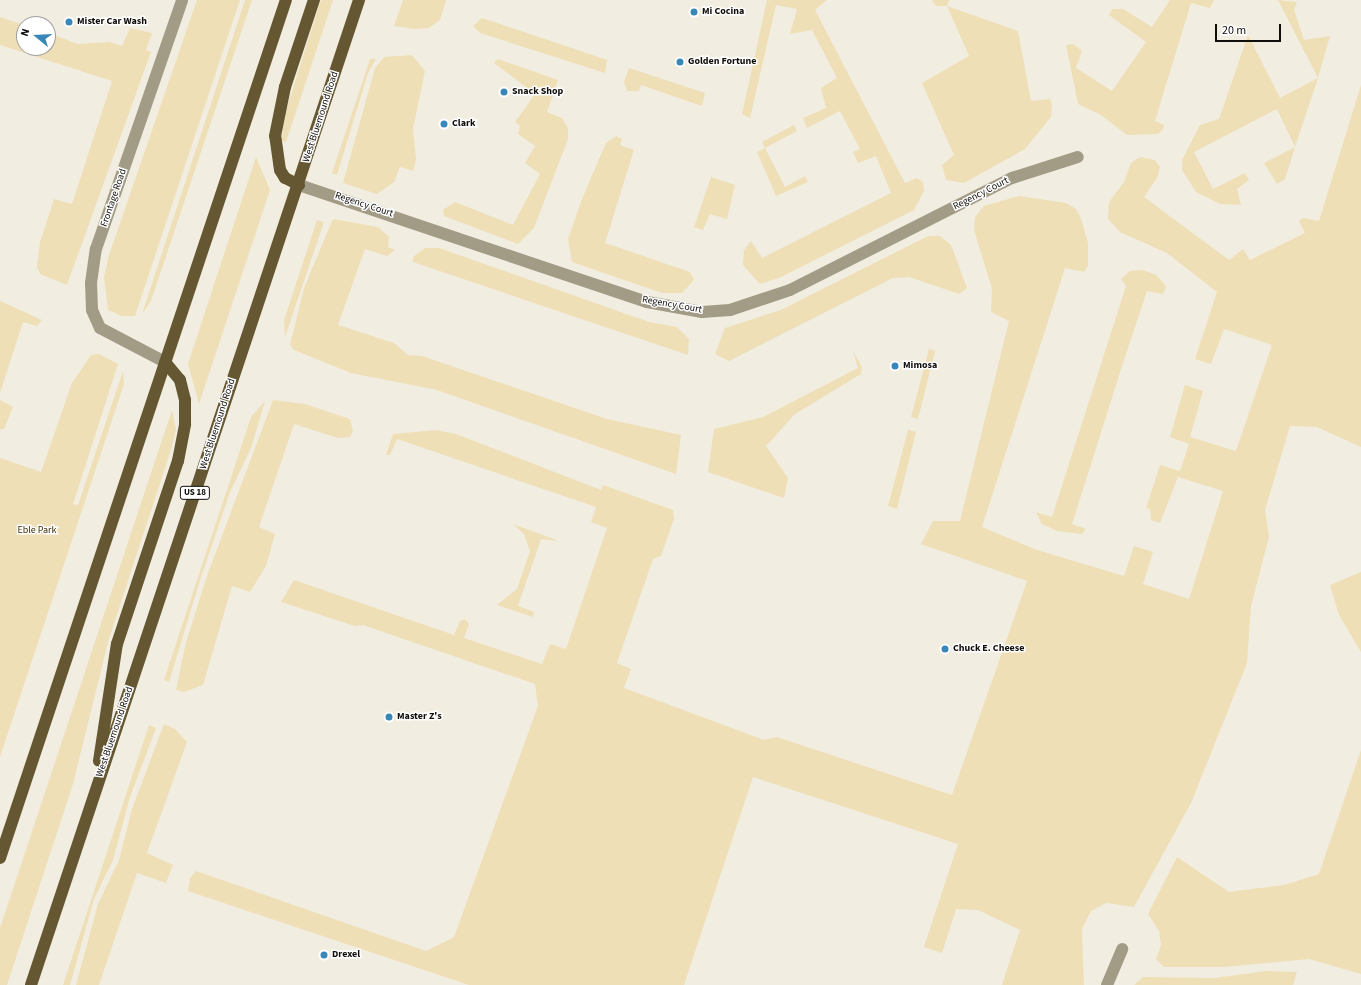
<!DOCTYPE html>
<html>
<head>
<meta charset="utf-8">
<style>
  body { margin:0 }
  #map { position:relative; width:1361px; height:985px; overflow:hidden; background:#f2ede1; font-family:"Source Sans 3",sans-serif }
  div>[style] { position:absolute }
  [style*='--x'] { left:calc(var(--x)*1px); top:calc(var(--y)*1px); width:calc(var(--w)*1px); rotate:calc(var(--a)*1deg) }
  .green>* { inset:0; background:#eedfb6 }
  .street>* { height:12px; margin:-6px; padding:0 6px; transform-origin:6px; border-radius:6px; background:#a29b86 }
  .primary>* { height:12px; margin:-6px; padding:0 6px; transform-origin:6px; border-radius:6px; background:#645731 }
  .dots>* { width:11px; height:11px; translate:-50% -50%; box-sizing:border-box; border:2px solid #fff; border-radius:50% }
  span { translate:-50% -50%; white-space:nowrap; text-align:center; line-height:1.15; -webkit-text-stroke:3px #fff; paint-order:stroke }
  .shield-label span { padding:1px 3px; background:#fff; border:1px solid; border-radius:3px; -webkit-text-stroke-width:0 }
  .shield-label { font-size:9px; color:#100e0a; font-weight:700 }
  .poi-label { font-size:10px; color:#100e0a; font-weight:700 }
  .left { translate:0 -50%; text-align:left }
  .street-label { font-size:10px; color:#100e0a }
  .park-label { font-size:10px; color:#3b2e05 }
  .north { position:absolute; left:16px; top:16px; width:40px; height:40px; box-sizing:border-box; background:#fff; border:1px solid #9f9f9d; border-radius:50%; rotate:288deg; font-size:11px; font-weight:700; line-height:16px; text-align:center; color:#100e0a }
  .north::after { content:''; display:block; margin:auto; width:14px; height:18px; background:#3987b9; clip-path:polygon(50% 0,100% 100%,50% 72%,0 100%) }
  .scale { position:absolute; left:1215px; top:24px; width:66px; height:18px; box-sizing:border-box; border:2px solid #100e0a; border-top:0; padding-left:5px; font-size:12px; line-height:14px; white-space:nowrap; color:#100e0a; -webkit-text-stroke:3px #fff; paint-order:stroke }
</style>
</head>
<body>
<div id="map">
  <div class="green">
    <div style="clip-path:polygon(197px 0,240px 0,135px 316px,122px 316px,108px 310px,104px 277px,108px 258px)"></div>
    <div style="clip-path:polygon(245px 0,252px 0,151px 301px,142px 314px)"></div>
    <div style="clip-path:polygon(321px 0,333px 0,286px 142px,282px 141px,283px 120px)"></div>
    <div style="clip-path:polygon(403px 0,446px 0,440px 20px,429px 28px,415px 29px,394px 26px)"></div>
    <div style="clip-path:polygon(767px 0,827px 0,815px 10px,905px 183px,917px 178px,923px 182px,924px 191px,914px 210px,779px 278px,760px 284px,743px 265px,744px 250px,751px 241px,762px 258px,891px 193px,876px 156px,858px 163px,853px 152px,860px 149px,840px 111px,807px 128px,803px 118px,826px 108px,821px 88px,837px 78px,812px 30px,790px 34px,797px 9px,776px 5px,750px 118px,742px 114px)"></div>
    <div style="clip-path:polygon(932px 0,949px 0,947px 6px,1018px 31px,1031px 101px,1050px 99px,1052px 104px,1051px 117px,1025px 149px,964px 183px,946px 180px,942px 165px,954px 155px,922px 83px,969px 56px,947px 6px,936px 6px)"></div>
    <div style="clip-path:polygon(1170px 0,1214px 0,1210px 8px,1191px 3px,1155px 121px,1164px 125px,1163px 129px,1158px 134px,1127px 135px,1101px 115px,1078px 104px,1066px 45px,1073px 44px,1082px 51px,1076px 68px,1112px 91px,1146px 42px,1109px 15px,1112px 9px,1123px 9px,1152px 27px)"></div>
    <div style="clip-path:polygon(1278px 0,1297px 2px,1294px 10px,1304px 40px,1330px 36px,1318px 78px,1295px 147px,1285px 179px,1277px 184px,1264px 163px,1295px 147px,1277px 109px,1194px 152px,1213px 189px,1245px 173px,1249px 180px,1237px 189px,1241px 205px,1220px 204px,1196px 192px,1182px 170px,1182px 160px,1200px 125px,1219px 119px,1248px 35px,1280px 98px,1318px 78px)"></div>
    <div style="clip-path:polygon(0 17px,24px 25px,24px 48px,48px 48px,48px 33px,78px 44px,109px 42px,122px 46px,130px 28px,152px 33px,146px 50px,151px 52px,67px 285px,40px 274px,37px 267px,40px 242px,54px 199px,72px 204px,112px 81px,0 45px)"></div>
    <div style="clip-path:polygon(482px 18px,607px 60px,605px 73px,480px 33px,473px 26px)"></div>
    <div style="clip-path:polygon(412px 55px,425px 71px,413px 129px,416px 160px,413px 171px,400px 167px,394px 182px,377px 194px,343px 183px,375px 68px,384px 57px)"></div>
    <div style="clip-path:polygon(370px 59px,376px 59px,368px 73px,337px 175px,332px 173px)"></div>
    <div style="clip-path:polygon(498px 59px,558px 80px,547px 112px,562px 118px,568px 128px,568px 139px,534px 228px,518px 244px,444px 216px,443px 210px,455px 202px,513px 225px,540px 174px,525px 163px,535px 146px,518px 134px,520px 126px,515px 122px,535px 94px,494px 63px)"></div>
    <div style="clip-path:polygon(629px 68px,705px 93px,702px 106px,641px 85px,639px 91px,627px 91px,624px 82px)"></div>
    <div style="clip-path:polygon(1361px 85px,1361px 447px,1317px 427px,1290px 426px,1265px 510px,1269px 537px,1251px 606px,1247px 663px,1191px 803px,1134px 907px,1106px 903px,1091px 911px,1082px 929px,1084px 985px,1002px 985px,1020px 930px,978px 910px,956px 909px,942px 953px,924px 947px,958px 844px,753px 777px,684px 985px,469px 985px,188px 891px,190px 878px,196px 871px,426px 951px,454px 937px,538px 706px,535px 684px,363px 625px,355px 626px,281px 602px,294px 580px,454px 635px,460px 621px,465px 619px,469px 624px,464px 638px,542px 664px,550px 644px,566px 649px,607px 528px,591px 522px,596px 507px,397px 439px,390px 455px,386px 455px,393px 434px,436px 430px,456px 434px,601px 490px,603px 485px,673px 510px,674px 519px,661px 556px,653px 559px,617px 663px,631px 669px,624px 688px,764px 740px,777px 737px,952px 795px,1027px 581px,921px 544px,933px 521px,960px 521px,1009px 321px,991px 312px,992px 289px,974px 230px,975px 217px,984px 206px,1019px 196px,1066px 203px,1076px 209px,1081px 218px,1088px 243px,1088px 266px,1084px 272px,1065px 268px,982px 527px,1037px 550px,1124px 576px,1134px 546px,1153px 552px,1143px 584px,1189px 599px,1223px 491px,1178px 477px,1160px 523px,1151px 520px,1150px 509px,1146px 508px,1160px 465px,1180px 471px,1189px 444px,1170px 437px,1185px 385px,1203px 391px,1190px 437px,1236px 451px,1272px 345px,1224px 329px,1211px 364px,1195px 359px,1217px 292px,1167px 253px,1120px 232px,1108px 219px,1109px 202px,1124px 182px,1131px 163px,1140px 157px,1155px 160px,1160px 167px,1157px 178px,1144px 197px,1229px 260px,1243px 249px,1250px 260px,1305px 233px,1299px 221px,1303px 218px,1319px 221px)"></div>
    <div style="clip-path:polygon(794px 125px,797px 131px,765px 148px,785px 187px,805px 176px,808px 182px,776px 196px,757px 152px,765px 148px,762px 142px)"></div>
    <div style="clip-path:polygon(616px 136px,622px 139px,620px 145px,634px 150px,605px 243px,690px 272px,694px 280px,682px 293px,662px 293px,572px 262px,568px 239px,582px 199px,606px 143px)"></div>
    <div style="clip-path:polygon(256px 157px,270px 190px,199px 404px,188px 364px)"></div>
    <div style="clip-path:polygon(711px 177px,735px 185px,727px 219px,710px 214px,703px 230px,694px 227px)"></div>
    <div style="clip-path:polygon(333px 219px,378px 227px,389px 237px,388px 247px,395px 250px,387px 256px,365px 249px,338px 325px,394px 343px,408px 355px,422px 356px,607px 419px,681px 435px,676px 474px,437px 390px,351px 373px,294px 350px,290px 345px,304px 288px)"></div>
    <div style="clip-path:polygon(317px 220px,324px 222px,285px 337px,284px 320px)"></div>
    <div style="clip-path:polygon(928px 236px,940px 236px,951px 245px,967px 288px,959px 294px,909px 277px,893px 278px,729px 361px,715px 354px,725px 328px,781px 310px)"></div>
    <div style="clip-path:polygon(425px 248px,439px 248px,649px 322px,677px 327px,689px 339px,688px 355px,413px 262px,413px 257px)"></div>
    <div style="clip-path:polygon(1143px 270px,1156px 275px,1166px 286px,1164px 292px,1162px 294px,1147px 291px,1124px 360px,1072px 524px,1086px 529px,1082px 534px,1057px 531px,1042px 524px,1036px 512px,1052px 517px,1126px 286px,1121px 279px,1130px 271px)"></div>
    <div style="clip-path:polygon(0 301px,42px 320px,37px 326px,23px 322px,0 393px)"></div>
    <div style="clip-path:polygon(929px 349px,935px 351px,918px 419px,911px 417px)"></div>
    <div style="clip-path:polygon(853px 351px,862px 367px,861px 374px,795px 414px,766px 446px,788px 478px,784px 498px,708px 472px,714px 429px,763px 417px,858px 368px)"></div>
    <div style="clip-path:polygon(99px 354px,118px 364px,73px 504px,78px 505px,123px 371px,124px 384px,0 757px,0 458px,41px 472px,72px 383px,91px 355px)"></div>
    <div style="clip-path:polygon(0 400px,13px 407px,4px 429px,0 429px)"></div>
    <div style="clip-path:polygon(273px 400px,305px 404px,350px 419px,353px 431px,350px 437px,338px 438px,294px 424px,259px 527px,275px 534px,266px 566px,250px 592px,232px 586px,203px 685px,184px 692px,176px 690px,186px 642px,207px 576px)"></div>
    <div style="clip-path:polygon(265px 401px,251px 448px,230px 492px,201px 577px,169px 682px,164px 680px,251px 417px)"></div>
    <div style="clip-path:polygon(172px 410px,176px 429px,171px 450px,108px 642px,73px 784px,7px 985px,0 985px,0 928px)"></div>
    <div style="clip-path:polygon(908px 430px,916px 432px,897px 509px,888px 506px)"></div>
    <div style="clip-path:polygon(513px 524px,559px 541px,541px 539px,518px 606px,534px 612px,533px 617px,497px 605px,517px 589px,530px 551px,524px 534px)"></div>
    <div style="clip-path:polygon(1361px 572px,1361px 652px,1339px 615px,1330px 585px)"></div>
    <div style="clip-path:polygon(164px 724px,175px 729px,187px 742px,147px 853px,173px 865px,166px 883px,137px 873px,99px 985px,76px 985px,98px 904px,119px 860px,132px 809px)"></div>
    <div style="clip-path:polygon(149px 725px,156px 728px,130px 797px,113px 860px,94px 899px,70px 985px,63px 985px)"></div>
    <div style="clip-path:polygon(1361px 750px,1361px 974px,1309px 959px,1224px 967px,1164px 967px,1156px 959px,1161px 945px,1159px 931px,1148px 914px,1177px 857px,1229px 892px,1284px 885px,1319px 874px)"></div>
    <div style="clip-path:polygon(1266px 971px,1297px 972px,1293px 985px,1134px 985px,1143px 977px,1214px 978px)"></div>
  </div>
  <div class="street">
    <div style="--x:299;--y:185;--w:367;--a:18.6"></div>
    <div style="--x:647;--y:302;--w:56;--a:10.3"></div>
    <div style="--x:702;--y:312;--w:28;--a:-4"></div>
    <div style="--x:730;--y:310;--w:63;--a:-18.4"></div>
    <div style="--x:790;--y:290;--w:249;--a:-26.8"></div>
    <div style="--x:1012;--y:178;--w:69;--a:-17.7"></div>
    <div style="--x:165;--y:362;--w:73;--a:-152.4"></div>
    <div style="--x:100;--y:328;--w:20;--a:-114"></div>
    <div style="--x:92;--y:310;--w:27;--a:-92"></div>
    <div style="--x:91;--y:283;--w:34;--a:-82"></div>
    <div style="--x:96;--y:249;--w:263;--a:-70.9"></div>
    <div style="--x:1107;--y:985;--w:39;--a:-67"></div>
  </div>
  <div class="primary">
    <div style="--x:299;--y:185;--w:16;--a:-153"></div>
    <div style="--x:285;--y:178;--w:9;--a:-122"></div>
    <div style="--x:280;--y:170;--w:34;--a:-98"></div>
    <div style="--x:275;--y:136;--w:50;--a:-78.5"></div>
    <div style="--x:285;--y:87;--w:92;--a:-71.6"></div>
    <div style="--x:99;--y:761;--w:118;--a:-81.3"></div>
    <div style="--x:117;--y:644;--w:193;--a:-71.6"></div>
    <div style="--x:178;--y:461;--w:38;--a:-79"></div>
    <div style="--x:185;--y:424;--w:24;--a:-90"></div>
    <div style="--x:185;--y:400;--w:21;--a:-104"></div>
    <div style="--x:180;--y:380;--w:23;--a:-130"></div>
    <div style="--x:0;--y:858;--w:904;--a:-71.57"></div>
    <div style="--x:31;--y:985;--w:1038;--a:-71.58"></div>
  </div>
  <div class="dots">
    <div style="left:694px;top:12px;background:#3987b9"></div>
    <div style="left:69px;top:22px;background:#3987b9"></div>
    <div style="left:680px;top:62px;background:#3987b9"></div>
    <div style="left:504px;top:92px;background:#3987b9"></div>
    <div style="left:444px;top:124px;background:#3987b9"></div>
    <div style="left:895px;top:366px;background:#3987b9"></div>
    <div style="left:945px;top:649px;background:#3987b9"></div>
    <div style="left:389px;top:717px;background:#3987b9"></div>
    <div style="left:324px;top:955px;background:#3987b9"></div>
  </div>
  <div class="shield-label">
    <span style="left:195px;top:493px">US 18</span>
  </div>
  <div class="poi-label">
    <span class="left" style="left:702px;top:12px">Mi Cocina</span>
    <span class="left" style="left:77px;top:22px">Mister Car Wash</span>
    <span class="left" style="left:688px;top:62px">Golden Fortune</span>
    <span class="left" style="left:512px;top:92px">Snack Shop</span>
    <span class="left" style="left:452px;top:124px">Clark</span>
    <span class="left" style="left:903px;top:366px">Mimosa</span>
    <span class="left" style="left:953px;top:649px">Chuck E. Cheese</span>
    <span class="left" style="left:397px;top:717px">Master Z's</span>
    <span class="left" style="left:332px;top:955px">Drexel</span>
  </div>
  <div class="street-label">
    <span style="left:321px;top:117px;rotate:-72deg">West Bluemound Road</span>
    <span style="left:981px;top:194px;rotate:-27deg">Regency Court</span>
    <span style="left:114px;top:198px;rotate:-71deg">Frontage Road</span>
    <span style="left:364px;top:205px;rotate:18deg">Regency Court</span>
    <span style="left:672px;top:305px;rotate:10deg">Regency Court</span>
    <span style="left:218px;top:424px;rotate:-72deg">West Bluemound Road</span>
    <span style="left:115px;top:732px;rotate:-71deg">West Bluemound Road</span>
  </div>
  <div class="park-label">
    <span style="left:37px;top:531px">Eble Park</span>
  </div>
  <div class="north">N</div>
  <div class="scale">20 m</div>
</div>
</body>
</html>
